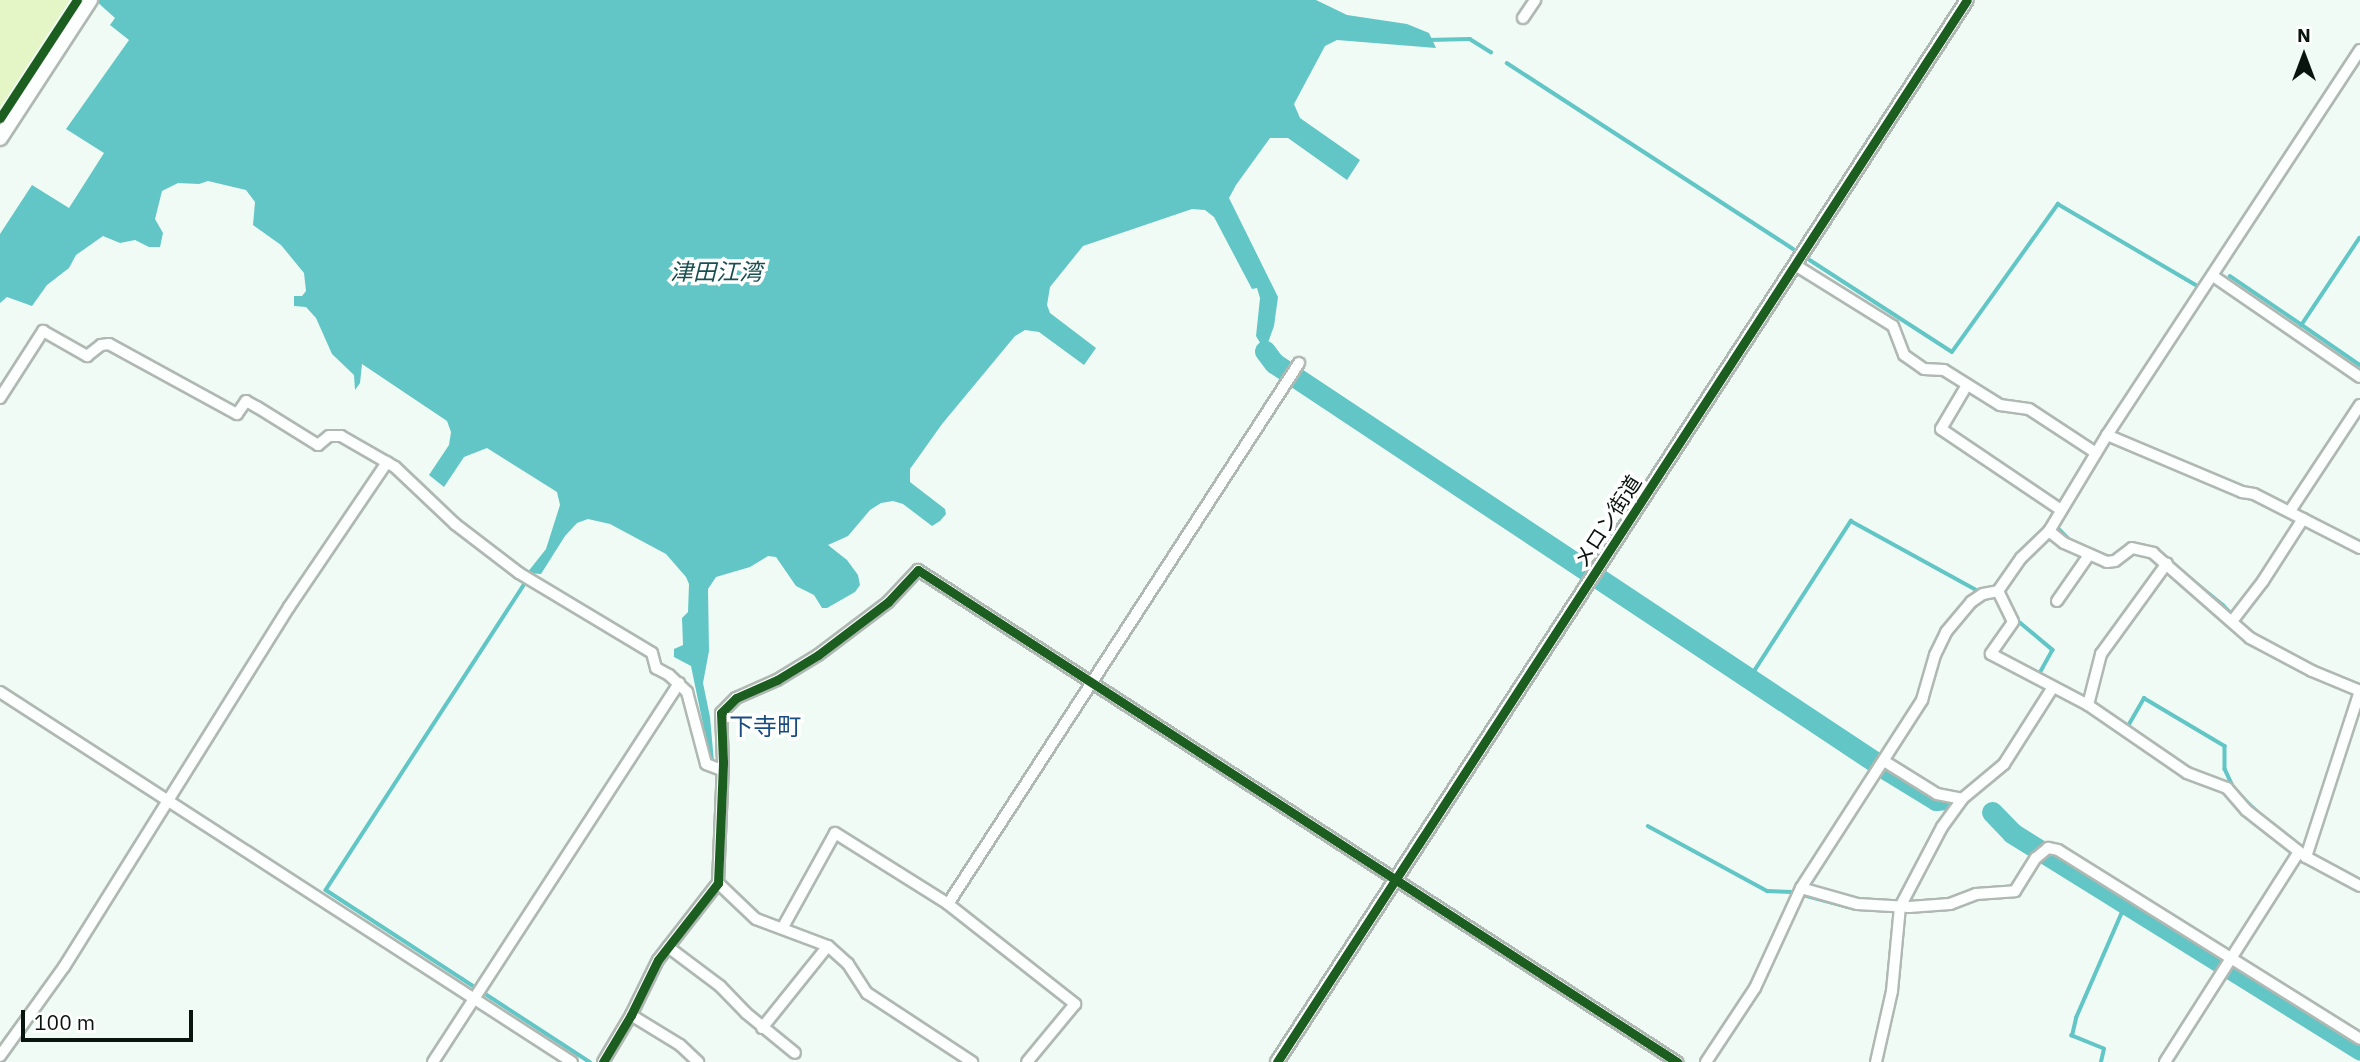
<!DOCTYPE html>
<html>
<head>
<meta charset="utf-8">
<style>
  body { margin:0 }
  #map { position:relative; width:2360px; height:1062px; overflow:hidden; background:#f1fbf5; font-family:"IBM Plex Sans","Noto Sans JP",sans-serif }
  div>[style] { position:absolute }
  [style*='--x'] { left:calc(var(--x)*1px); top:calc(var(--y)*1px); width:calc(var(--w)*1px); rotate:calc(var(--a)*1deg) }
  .green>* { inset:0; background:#e5f6c6 }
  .water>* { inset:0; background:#61c6c5 }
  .stream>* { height:3.5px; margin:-1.75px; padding:0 1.75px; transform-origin:1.75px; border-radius:1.75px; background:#61c6c5 }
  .river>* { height:21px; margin:-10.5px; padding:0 10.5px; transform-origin:10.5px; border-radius:10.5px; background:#61c6c5 }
  .roads { filter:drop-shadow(2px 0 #afb8b2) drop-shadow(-2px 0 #afb8b2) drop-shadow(0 2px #afb8b2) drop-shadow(0 -2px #afb8b2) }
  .minor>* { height:10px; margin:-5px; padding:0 5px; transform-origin:5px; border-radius:5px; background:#fdfefe }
  .tertiary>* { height:12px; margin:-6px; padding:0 6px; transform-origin:6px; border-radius:6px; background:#fdfefe }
  .secondary>* { height:14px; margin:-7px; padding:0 7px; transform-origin:7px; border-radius:7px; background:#fdfefe }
  .cycleway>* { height:9px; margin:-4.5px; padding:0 4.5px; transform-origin:4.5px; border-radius:4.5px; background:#1b5e20 }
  span { translate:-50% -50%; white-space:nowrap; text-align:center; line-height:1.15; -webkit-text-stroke:7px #fff; paint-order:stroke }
  .street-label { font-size:21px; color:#0a140e }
  .water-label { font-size:23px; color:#184f4f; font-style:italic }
  .quarter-label { font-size:24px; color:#1a4d7f }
  .north { position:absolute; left:2269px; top:21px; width:70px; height:70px; -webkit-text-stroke:5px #fff; paint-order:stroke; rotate:0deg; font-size:19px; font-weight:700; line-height:28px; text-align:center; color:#0a140e }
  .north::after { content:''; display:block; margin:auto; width:24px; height:32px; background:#0a140e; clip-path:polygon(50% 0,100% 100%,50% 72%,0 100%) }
  .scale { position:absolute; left:21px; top:1010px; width:172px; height:32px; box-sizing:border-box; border:4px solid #0a140e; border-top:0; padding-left:9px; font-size:21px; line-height:24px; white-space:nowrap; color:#0a140e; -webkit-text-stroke:5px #fff; paint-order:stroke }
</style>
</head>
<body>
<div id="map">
  <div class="green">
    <div style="clip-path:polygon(0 0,70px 0,0 108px)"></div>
  </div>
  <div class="water">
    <div style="clip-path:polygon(95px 0,1316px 0,1347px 15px,1407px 24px,1429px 33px,1436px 48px,1337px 40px,1325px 46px,1294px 104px,1300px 118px,1360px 160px,1347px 180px,1288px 138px,1270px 138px,1236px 185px,1229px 198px,1278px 297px,1274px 326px,1265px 351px,1256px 336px,1260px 298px,1257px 288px,1252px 289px,1214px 217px,1205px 210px,1192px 209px,1083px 246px,1050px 287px,1047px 305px,1050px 313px,1096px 348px,1084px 365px,1039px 332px,1025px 330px,1015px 336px,942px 424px,910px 469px,910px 482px,945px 509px,946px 514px,940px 521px,932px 526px,903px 504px,893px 501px,881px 503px,870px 510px,848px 536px,828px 545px,847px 560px,858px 575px,860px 585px,855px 592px,827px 608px,822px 608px,814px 595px,796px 586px,776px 557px,768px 556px,750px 567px,716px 577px,708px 589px,709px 651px,703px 683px,710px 717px,714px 762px,711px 763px,691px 666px,674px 657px,674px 649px,683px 645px,682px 618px,688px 612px,689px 584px,686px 577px,666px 554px,610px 524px,588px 519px,577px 523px,565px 536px,541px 574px,527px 573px,546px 549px,560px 505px,557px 492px,487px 448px,464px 457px,444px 487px,429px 475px,449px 445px,451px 432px,447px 421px,362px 364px,360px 383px,355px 390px,354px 375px,332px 354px,316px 318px,306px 307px,294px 306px,294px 296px,302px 296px,306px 291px,304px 273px,281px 245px,253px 225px,255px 202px,246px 190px,208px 181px,199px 184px,178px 183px,162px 191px,155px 219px,163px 233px,160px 247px,149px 247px,135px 240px,120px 243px,103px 236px,76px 255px,69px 268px,47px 285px,32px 306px,7px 297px,0 303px,0 234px,32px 185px,69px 208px,104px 153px,66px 129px,129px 40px,110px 25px,115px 18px)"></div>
  </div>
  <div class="stream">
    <div style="--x:1427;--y:40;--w:43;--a:-1.3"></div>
    <div style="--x:1470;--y:39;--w:25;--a:32"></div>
    <div style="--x:1507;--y:63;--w:341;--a:33"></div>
    <div style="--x:2360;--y:238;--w:105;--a:123.7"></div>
    <div style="--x:2302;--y:325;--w:70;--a:34.6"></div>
    <div style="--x:1810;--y:260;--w:169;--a:32.9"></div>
    <div style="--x:1952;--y:352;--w:182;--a:-54.4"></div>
    <div style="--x:2058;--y:204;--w:162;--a:30.4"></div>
    <div style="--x:2198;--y:286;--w:3;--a:-18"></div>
    <div style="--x:2230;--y:276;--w:87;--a:34.2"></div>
    <div style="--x:2223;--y:489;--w:27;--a:20"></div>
    <div style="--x:2057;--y:527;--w:21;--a:45"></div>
    <div style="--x:2315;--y:530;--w:45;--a:26.6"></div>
    <div style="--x:2132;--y:544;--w:19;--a:12"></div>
    <div style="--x:2158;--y:552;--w:84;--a:39.2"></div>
    <div style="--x:2223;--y:605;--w:28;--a:46"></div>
    <div style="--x:525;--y:584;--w:365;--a:123"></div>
    <div style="--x:326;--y:890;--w:315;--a:33.1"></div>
    <div style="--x:2016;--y:619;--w:48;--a:40"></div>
    <div style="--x:2053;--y:650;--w:29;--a:119"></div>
    <div style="--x:2039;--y:675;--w:4;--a:27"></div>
    <div style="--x:1749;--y:679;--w:188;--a:-57.2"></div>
    <div style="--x:1851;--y:521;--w:149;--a:28.8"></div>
    <div style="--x:2110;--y:715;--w:21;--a:31"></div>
    <div style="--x:2128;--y:726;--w:32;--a:-60"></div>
    <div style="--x:2144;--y:698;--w:94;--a:30.7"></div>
    <div style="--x:2225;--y:746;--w:23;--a:90"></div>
    <div style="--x:2225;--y:769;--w:23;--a:65"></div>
    <div style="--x:2235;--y:790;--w:39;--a:44"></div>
    <div style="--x:1648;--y:826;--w:136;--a:28.6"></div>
    <div style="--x:1767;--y:891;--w:25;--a:2"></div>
    <div style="--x:1792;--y:892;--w:58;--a:15"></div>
    <div style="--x:1848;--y:907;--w:49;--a:4.7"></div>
    <div style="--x:2101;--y:1062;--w:13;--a:-77"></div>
    <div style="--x:2104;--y:1049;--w:35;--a:-158"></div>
    <div style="--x:2072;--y:1036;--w:18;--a:-77"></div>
    <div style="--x:2076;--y:1018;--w:125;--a:-66.5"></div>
  </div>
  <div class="river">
    <div style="--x:1265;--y:351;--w:15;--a:53"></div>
    <div style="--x:1274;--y:363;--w:736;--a:33.58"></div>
    <div style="--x:1887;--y:770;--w:57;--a:31.5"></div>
    <div style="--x:1936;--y:800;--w:10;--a:-6"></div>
    <div style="--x:1992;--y:812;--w:29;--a:46"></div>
    <div style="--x:2012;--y:833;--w:410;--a:31.9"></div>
  </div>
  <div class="roads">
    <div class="minor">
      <div style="--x:1523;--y:18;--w:22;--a:-56"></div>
      <div style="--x:2360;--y:50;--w:461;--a:123.3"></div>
      <div style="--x:2107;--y:435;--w:112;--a:121.1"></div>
      <div style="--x:2049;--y:531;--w:39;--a:136"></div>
      <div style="--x:2021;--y:558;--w:40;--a:124.9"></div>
      <div style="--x:1998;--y:591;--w:34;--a:64"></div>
      <div style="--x:2013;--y:622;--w:39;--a:125"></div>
      <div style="--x:1991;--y:654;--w:110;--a:27.7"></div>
      <div style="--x:2088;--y:705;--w:120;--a:34.5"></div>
      <div style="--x:2187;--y:773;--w:43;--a:20.6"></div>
      <div style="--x:2227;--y:788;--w:29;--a:49"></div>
      <div style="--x:2246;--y:810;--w:76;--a:38.1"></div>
      <div style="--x:2306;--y:857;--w:61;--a:28.2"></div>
      <div style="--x:1795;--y:265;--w:115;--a:31.9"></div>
      <div style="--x:1893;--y:326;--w:31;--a:69"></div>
      <div style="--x:1904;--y:355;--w:24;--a:35"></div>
      <div style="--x:1924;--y:369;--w:20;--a:3"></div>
      <div style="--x:1944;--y:370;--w:66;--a:32"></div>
      <div style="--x:2000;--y:405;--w:29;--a:8"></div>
      <div style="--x:2029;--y:409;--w:80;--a:33.3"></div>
      <div style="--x:2213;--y:276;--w:178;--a:34.5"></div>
      <div style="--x:1967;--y:385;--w:51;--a:120.6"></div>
      <div style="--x:1941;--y:429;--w:145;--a:34"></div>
      <div style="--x:0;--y:398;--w:80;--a:-57.3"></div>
      <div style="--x:43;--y:331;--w:51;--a:29.6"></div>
      <div style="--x:87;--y:356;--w:18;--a:-38"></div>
      <div style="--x:101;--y:345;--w:8;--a:-7"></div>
      <div style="--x:109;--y:344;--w:146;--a:28.7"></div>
      <div style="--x:237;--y:414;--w:16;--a:-55"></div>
      <div style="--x:246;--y:401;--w:13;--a:29"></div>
      <div style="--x:257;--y:407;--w:72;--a:31.9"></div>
      <div style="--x:318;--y:445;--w:14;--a:-39"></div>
      <div style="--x:329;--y:436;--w:12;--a:0"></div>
      <div style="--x:341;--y:436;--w:62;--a:29.9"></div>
      <div style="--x:395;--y:467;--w:83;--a:43.5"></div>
      <div style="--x:455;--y:524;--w:81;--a:37.4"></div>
      <div style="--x:519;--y:573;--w:155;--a:31"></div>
      <div style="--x:652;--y:653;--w:16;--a:75"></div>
      <div style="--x:656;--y:668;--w:15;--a:28"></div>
      <div style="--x:669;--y:675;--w:25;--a:43"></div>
      <div style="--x:687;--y:692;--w:74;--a:75.2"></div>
      <div style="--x:706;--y:764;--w:17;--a:21"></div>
      <div style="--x:2107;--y:435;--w:147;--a:22.9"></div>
      <div style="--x:2242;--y:492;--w:12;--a:9"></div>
      <div style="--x:2254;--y:494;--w:119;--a:27"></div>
      <div style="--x:2290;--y:511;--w:127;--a:-56.6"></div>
      <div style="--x:2049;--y:531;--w:19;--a:39"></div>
      <div style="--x:2064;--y:543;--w:47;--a:23.8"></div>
      <div style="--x:2107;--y:562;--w:8;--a:-7"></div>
      <div style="--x:2115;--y:561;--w:21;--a:-37"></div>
      <div style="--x:2132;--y:548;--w:22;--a:13"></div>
      <div style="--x:2153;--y:553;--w:129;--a:41.2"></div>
      <div style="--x:2250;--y:638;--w:70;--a:28"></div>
      <div style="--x:2312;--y:671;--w:52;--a:22.6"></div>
      <div style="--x:2057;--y:601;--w:56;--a:-55.2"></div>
      <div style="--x:2233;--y:620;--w:49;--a:-52.4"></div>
      <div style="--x:2263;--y:581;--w:74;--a:-57.2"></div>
      <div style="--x:0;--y:692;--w:681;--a:32.9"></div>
      <div style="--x:2088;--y:705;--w:53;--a:-75.7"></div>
      <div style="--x:2101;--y:654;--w:112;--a:-54"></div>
      <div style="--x:1884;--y:761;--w:62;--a:31.9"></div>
      <div style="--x:1937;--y:794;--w:25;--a:11"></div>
      <div style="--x:2306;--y:857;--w:175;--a:-72"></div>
      <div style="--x:718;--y:883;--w:52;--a:43.5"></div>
      <div style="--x:756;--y:919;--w:77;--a:20.6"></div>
      <div style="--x:828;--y:946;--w:27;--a:42"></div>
      <div style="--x:848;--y:964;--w:35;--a:57"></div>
      <div style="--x:867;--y:993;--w:126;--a:33.3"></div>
      <div style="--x:1801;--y:888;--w:58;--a:15.9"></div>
      <div style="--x:1857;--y:904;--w:52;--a:3.3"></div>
      <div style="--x:1909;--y:907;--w:41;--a:-4.2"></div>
      <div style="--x:1950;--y:904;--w:28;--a:-21"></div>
      <div style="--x:1976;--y:894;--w:39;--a:-4"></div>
      <div style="--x:2015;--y:891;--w:39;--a:-58"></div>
      <div style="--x:2036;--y:858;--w:16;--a:-40"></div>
      <div style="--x:2048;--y:848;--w:10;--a:11"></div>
      <div style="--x:2058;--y:850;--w:356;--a:32"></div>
      <div style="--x:948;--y:904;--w:645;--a:-57.02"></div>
      <div style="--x:783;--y:927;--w:107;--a:-61"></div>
      <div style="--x:835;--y:833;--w:133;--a:32.1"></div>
      <div style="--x:948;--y:904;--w:162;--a:38.2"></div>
      <div style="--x:1075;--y:1004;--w:75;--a:129.6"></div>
      <div style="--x:668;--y:947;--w:65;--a:36.9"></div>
      <div style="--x:720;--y:986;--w:37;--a:46"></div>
      <div style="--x:746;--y:1013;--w:63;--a:39.2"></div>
      <div style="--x:631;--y:1015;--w:57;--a:31.5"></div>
      <div style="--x:680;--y:1045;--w:25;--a:43"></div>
      <div style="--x:762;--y:1028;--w:105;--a:-51.2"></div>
      <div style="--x:0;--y:1056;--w:110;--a:-54.3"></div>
      <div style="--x:64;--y:967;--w:425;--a:-58"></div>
      <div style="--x:289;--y:607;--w:175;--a:-55.9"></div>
      <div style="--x:433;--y:1062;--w:452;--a:-57"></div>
      <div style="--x:603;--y:1062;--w:55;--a:-59.2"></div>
      <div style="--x:631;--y:1015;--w:61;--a:-63.9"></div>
      <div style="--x:658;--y:960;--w:98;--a:-52.1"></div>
      <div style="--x:718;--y:883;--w:121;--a:-87.6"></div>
      <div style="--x:723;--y:762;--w:49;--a:-92.3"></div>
      <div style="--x:721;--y:713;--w:21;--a:-45"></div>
      <div style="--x:736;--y:698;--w:45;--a:-23.7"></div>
      <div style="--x:777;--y:680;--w:48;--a:-31.4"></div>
      <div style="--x:818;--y:655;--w:88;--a:-37.1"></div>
      <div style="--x:888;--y:602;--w:44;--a:-46.8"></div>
      <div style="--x:918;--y:570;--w:905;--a:32.95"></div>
      <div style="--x:1706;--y:1062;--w:89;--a:-56.5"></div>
      <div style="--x:1755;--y:988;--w:110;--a:-65.3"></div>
      <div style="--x:1801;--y:888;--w:224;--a:-57.2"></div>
      <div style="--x:1922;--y:700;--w:47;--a:-73.9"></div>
      <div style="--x:1935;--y:655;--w:25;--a:-64"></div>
      <div style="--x:1946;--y:632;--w:39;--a:-50"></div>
      <div style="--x:1971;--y:602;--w:14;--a:-34"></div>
      <div style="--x:1983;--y:594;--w:15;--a:-11"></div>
      <div style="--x:1876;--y:1062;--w:73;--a:-77.3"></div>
      <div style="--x:1892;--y:991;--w:84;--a:-84.6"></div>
      <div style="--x:1900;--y:907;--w:90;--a:-62.3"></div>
      <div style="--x:1942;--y:827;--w:34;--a:-54"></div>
      <div style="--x:1962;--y:799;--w:55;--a:-39.8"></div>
      <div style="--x:2004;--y:764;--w:91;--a:-57.5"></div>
      <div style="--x:2165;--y:1062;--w:249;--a:-57.5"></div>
    </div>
    <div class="tertiary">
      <div style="--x:1277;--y:1062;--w:1266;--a:-56.99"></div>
    </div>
    <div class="secondary">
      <div style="--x:0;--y:138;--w:165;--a:-56.9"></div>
    </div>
  </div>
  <div class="cycleway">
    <div style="--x:0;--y:118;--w:141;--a:-56.9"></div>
    <div style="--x:603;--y:1062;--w:55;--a:-59.2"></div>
    <div style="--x:631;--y:1015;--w:61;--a:-63.9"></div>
    <div style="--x:658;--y:960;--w:98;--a:-52.1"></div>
    <div style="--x:718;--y:883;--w:121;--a:-87.6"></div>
    <div style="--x:723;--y:762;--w:49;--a:-92.3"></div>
    <div style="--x:721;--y:713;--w:21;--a:-45"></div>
    <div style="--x:736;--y:698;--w:45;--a:-23.7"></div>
    <div style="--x:777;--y:680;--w:48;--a:-31.4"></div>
    <div style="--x:818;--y:655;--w:88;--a:-37.1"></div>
    <div style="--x:888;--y:602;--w:44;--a:-46.8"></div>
    <div style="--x:918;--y:570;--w:905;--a:32.95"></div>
    <div style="--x:1277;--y:1062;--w:1266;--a:-56.99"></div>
  </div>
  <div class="street-label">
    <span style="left:1607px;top:521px;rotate:-57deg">メロン街道</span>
  </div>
  <div class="water-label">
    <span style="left:716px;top:271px">津田江湾</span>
  </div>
  <div class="quarter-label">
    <span style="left:765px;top:727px">下寺町</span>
  </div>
  <div class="north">N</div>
  <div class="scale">100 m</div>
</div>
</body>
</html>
